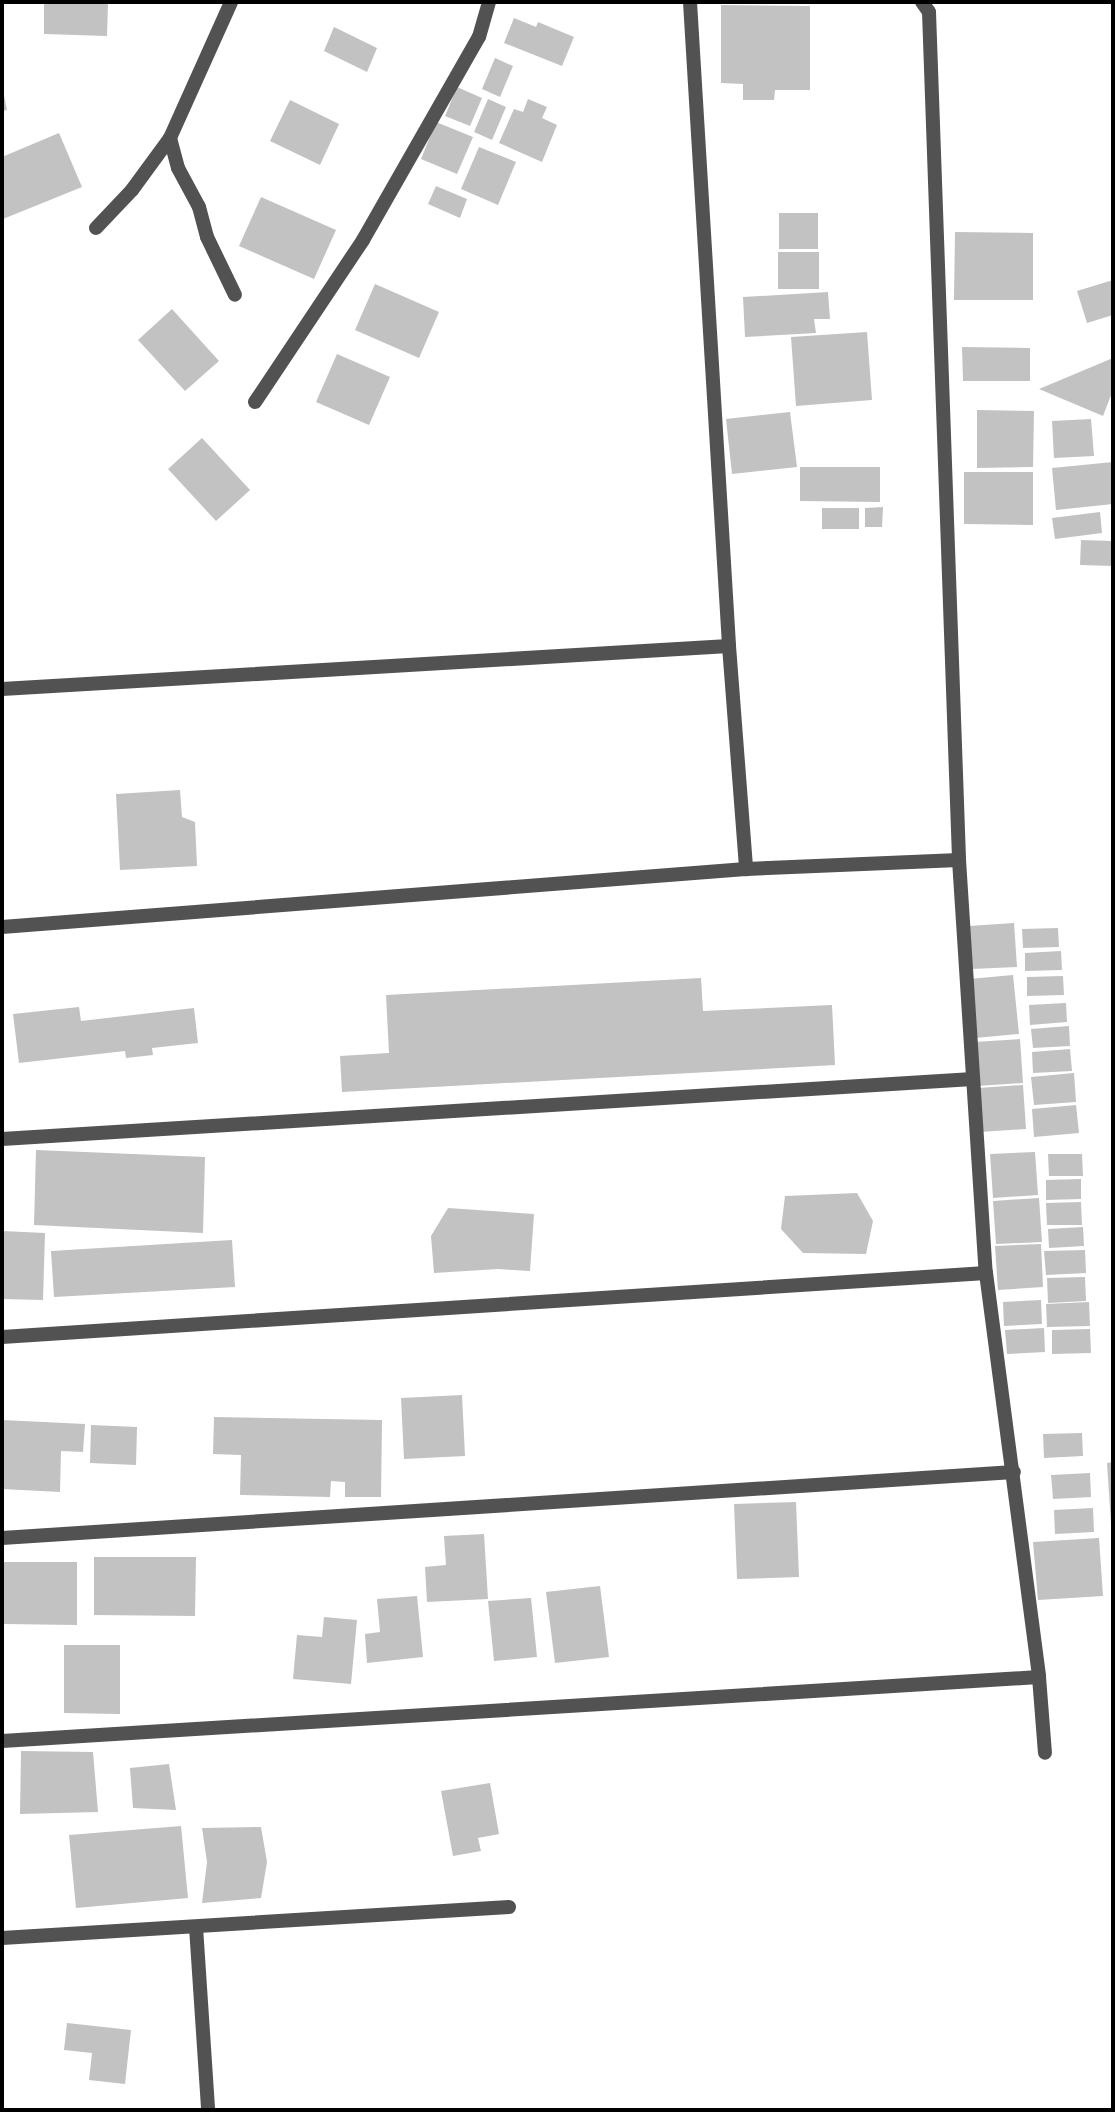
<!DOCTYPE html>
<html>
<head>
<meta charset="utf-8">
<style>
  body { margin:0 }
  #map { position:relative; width:1115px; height:2112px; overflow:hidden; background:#fff; font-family:"Alegreya Sans",sans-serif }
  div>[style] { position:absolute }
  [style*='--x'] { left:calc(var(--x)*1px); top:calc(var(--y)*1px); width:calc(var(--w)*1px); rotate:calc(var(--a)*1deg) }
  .building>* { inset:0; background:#c2c2c2 }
  .service>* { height:14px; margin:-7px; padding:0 7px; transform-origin:7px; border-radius:7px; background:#525252 }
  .minor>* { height:14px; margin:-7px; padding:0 7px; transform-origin:7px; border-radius:7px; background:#525252 }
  span { translate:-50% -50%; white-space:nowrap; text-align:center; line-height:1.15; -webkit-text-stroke:7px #fff; paint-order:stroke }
  .frame { position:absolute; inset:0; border:4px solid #000; pointer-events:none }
</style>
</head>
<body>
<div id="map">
  <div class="building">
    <div style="clip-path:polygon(44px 2px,108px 2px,107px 36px,44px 34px)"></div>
    <div style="clip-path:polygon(721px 5px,810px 6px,810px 90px,775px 90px,774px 100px,743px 100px,743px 84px,721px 83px)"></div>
    <div style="clip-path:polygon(514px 18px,536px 27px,538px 22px,574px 37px,562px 66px,504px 43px)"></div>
    <div style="clip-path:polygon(334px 27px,377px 48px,367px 72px,324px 51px)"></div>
    <div style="clip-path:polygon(495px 58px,513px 66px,500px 97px,482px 89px)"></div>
    <div style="clip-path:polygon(2px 86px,7px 110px,2px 111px)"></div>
    <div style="clip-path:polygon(457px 87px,482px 98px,470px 126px,445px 116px)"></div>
    <div style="clip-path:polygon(488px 99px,506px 107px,492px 140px,474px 132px)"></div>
    <div style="clip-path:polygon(528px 99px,547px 107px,542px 118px,557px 125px,542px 162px,499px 143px,514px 109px,523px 112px)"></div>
    <div style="clip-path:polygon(290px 100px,339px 124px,320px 165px,270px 141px)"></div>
    <div style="clip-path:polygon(436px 122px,473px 137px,457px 174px,421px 159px)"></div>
    <div style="clip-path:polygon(59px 133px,82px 187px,3px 219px,2px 157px)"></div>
    <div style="clip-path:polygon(479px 147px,516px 162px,498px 205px,461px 189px)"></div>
    <div style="clip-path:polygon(436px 186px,467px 199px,460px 218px,428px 204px)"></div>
    <div style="clip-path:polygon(261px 197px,336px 230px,314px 279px,239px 246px)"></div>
    <div style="clip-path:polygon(779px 213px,818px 213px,818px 249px,779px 249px)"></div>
    <div style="clip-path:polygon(955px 232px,1033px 233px,1033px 300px,954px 300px)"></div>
    <div style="clip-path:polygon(778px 252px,819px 252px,819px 289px,778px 289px)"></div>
    <div style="clip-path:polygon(1113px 280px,1113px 315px,1087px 323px,1077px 291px)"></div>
    <div style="clip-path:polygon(375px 284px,439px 312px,419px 358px,355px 330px)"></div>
    <div style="clip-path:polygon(828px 292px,830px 319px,814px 319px,816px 333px,745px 337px,743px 297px)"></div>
    <div style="clip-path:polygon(172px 309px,219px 361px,185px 391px,138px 340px)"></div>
    <div style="clip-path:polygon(867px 332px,872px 400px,796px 406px,791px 337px)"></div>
    <div style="clip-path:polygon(962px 347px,1030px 348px,1030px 381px,963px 381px)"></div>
    <div style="clip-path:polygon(337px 354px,390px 377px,369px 425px,316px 402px)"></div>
    <div style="clip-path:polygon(1113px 358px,1113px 390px,1103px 416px,1039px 389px)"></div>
    <div style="clip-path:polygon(977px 410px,1034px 411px,1033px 467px,977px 468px)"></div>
    <div style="clip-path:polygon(790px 412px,797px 467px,732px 474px,726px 419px)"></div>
    <div style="clip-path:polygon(1091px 419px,1094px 456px,1054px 458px,1052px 421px)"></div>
    <div style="clip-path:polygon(202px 438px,250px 490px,216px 521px,168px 469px)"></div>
    <div style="clip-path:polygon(1113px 462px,1113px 504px,1056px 510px,1052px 468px)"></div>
    <div style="clip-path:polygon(800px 467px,880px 467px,880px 502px,800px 501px)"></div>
    <div style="clip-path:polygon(964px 472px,1033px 472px,1033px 525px,964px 524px)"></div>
    <div style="clip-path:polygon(883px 507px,882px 527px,865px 527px,865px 508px)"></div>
    <div style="clip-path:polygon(822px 508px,859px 508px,859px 529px,822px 529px)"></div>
    <div style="clip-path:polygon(1100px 512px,1102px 533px,1055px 539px,1052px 518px)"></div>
    <div style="clip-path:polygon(1081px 540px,1113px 541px,1113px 566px,1080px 565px)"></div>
    <div style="clip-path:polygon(180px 790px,182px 817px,195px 822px,197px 866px,120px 870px,116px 794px)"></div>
    <div style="clip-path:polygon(1014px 923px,1017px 967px,972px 969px,969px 926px)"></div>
    <div style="clip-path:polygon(1058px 928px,1059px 947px,1023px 948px,1022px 929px)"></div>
    <div style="clip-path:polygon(1061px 951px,1062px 970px,1025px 971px,1025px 953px)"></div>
    <div style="clip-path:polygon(1013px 975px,1019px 1034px,975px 1038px,969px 979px)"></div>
    <div style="clip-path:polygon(1063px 976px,1064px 995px,1027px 996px,1027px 977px)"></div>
    <div style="clip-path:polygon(701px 978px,703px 1011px,832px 1005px,835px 1065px,342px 1092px,340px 1056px,389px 1053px,386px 995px)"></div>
    <div style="clip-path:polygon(1066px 1003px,1067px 1022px,1030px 1025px,1029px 1005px)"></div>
    <div style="clip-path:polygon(79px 1007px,81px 1021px,194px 1008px,198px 1043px,152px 1048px,153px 1055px,126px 1058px,125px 1051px,19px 1063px,13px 1014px)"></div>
    <div style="clip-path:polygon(1069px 1026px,1070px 1046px,1033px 1048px,1031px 1029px)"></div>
    <div style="clip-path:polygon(1020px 1039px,1023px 1083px,977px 1086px,974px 1042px)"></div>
    <div style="clip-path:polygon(1070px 1049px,1072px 1071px,1033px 1073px,1032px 1052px)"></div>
    <div style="clip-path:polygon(1074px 1073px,1076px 1102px,1034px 1105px,1031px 1077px)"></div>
    <div style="clip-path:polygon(1023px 1085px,1026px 1129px,980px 1132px,978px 1088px)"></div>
    <div style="clip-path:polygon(1076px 1105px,1079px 1133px,1034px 1137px,1032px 1109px)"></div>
    <div style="clip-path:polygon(36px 1150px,205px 1157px,203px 1233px,34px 1225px)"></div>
    <div style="clip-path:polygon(1035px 1152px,1038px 1195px,993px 1198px,990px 1154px)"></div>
    <div style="clip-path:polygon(1048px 1154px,1082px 1154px,1083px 1176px,1049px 1176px)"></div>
    <div style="clip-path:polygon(1081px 1179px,1081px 1199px,1046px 1200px,1046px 1180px)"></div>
    <div style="clip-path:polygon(857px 1193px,873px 1221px,866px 1254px,803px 1253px,781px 1229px,785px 1196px)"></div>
    <div style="clip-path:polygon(1039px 1198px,1042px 1242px,996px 1244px,993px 1201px)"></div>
    <div style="clip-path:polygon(1081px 1202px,1082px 1225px,1047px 1225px,1046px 1203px)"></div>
    <div style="clip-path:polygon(448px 1208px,534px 1214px,530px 1271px,498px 1269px,434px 1273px,431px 1236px)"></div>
    <div style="clip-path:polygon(1083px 1227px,1084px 1246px,1049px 1248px,1048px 1229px)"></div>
    <div style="clip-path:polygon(2px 1231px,45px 1233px,43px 1300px,2px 1299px)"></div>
    <div style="clip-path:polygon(232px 1240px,235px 1287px,54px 1297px,51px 1251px)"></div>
    <div style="clip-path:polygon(1041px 1244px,1043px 1287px,998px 1290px,995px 1246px)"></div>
    <div style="clip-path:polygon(1085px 1250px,1086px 1273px,1046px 1275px,1044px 1251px)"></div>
    <div style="clip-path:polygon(1085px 1277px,1086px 1301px,1048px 1303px,1047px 1278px)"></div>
    <div style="clip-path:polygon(1041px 1300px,1042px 1324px,1004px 1326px,1003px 1302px)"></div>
    <div style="clip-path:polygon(1089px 1302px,1090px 1326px,1047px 1327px,1046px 1304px)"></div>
    <div style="clip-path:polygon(1044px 1328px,1045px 1352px,1007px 1354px,1005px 1330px)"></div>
    <div style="clip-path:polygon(1090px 1329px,1091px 1353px,1052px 1354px,1052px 1330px)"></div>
    <div style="clip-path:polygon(462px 1395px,465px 1456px,404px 1459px,401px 1398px)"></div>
    <div style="clip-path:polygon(214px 1417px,382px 1420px,381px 1497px,345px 1497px,345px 1482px,331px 1481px,330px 1497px,240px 1495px,241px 1455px,213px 1454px)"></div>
    <div style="clip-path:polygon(2px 1420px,85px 1424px,83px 1452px,61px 1451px,60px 1492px,2px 1489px)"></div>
    <div style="clip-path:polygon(91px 1425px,137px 1427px,136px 1465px,90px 1463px)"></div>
    <div style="clip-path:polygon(1082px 1433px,1083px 1456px,1044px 1458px,1043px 1434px)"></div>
    <div style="clip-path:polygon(1113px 1462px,1113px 1524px,1111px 1524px,1107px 1463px)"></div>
    <div style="clip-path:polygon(1090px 1473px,1091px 1497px,1053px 1499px,1051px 1475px)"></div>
    <div style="clip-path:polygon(796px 1502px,799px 1577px,737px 1579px,734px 1504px)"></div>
    <div style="clip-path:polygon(1093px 1508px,1094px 1532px,1055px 1534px,1054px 1510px)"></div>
    <div style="clip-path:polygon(484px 1534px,488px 1599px,427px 1602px,425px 1567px,446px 1565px,444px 1536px)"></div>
    <div style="clip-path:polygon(1099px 1538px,1103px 1596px,1038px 1600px,1033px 1542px)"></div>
    <div style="clip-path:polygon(94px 1557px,196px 1557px,195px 1616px,94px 1615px)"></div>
    <div style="clip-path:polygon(4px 1562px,77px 1562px,77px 1625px,4px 1624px)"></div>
    <div style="clip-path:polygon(600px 1586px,609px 1657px,555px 1663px,546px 1592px)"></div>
    <div style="clip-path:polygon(417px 1596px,423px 1657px,367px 1663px,365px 1634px,380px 1632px,377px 1599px)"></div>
    <div style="clip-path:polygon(531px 1598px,537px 1657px,494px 1661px,488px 1601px)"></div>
    <div style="clip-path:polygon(324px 1617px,357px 1620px,351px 1684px,293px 1679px,297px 1635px,322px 1637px)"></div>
    <div style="clip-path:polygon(64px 1645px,120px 1645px,120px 1714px,64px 1713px)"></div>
    <div style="clip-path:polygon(21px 1751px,93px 1752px,98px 1812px,20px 1814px)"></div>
    <div style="clip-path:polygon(169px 1764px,176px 1810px,133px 1808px,130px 1768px)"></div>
    <div style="clip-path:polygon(490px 1783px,499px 1834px,478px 1838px,481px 1851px,453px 1856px,441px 1791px)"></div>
    <div style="clip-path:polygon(181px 1826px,188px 1898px,76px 1908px,69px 1835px)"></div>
    <div style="clip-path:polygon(261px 1827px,267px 1862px,261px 1898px,202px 1903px,207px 1862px,202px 1828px)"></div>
    <div style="clip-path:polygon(67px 2023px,131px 2030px,125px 2084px,89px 2080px,92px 2053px,64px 2050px)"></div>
  </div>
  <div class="service">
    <div style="--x:170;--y:138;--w:31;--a:75"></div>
    <div style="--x:178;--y:168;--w:44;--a:61.7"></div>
    <div style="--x:199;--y:207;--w:31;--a:75"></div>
    <div style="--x:207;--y:237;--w:64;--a:64.2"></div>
  </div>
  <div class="minor">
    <div style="--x:690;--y:2;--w:645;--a:86.53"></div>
    <div style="--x:729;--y:646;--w:224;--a:85.6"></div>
    <div style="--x:922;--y:2;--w:12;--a:55"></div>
    <div style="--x:929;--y:12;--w:849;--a:87.97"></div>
    <div style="--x:959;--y:860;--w:414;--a:86.3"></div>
    <div style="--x:986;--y:1273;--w:407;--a:82.5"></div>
    <div style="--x:1039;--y:1677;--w:76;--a:85.5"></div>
    <div style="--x:96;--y:228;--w:52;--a:-46.5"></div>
    <div style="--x:132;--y:190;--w:64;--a:-53.8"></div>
    <div style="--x:170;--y:138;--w:149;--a:-65.8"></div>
    <div style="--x:255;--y:402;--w:195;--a:-56.3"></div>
    <div style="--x:363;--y:240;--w:234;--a:-60.3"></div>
    <div style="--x:479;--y:37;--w:36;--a:-74"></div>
    <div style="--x:2;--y:689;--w:728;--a:-3.38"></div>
    <div style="--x:2;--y:927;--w:746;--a:-4.46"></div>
    <div style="--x:746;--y:869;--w:213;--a:-2.4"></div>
    <div style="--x:2;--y:1139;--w:973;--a:-3.54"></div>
    <div style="--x:2;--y:1337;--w:986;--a:-3.72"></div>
    <div style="--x:2;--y:1538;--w:1014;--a:-3.73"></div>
    <div style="--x:2;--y:1741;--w:1039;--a:-3.53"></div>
    <div style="--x:196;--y:1927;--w:183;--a:86.2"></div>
    <div style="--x:2;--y:1938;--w:508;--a:-3.5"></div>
  </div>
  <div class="frame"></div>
</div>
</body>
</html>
